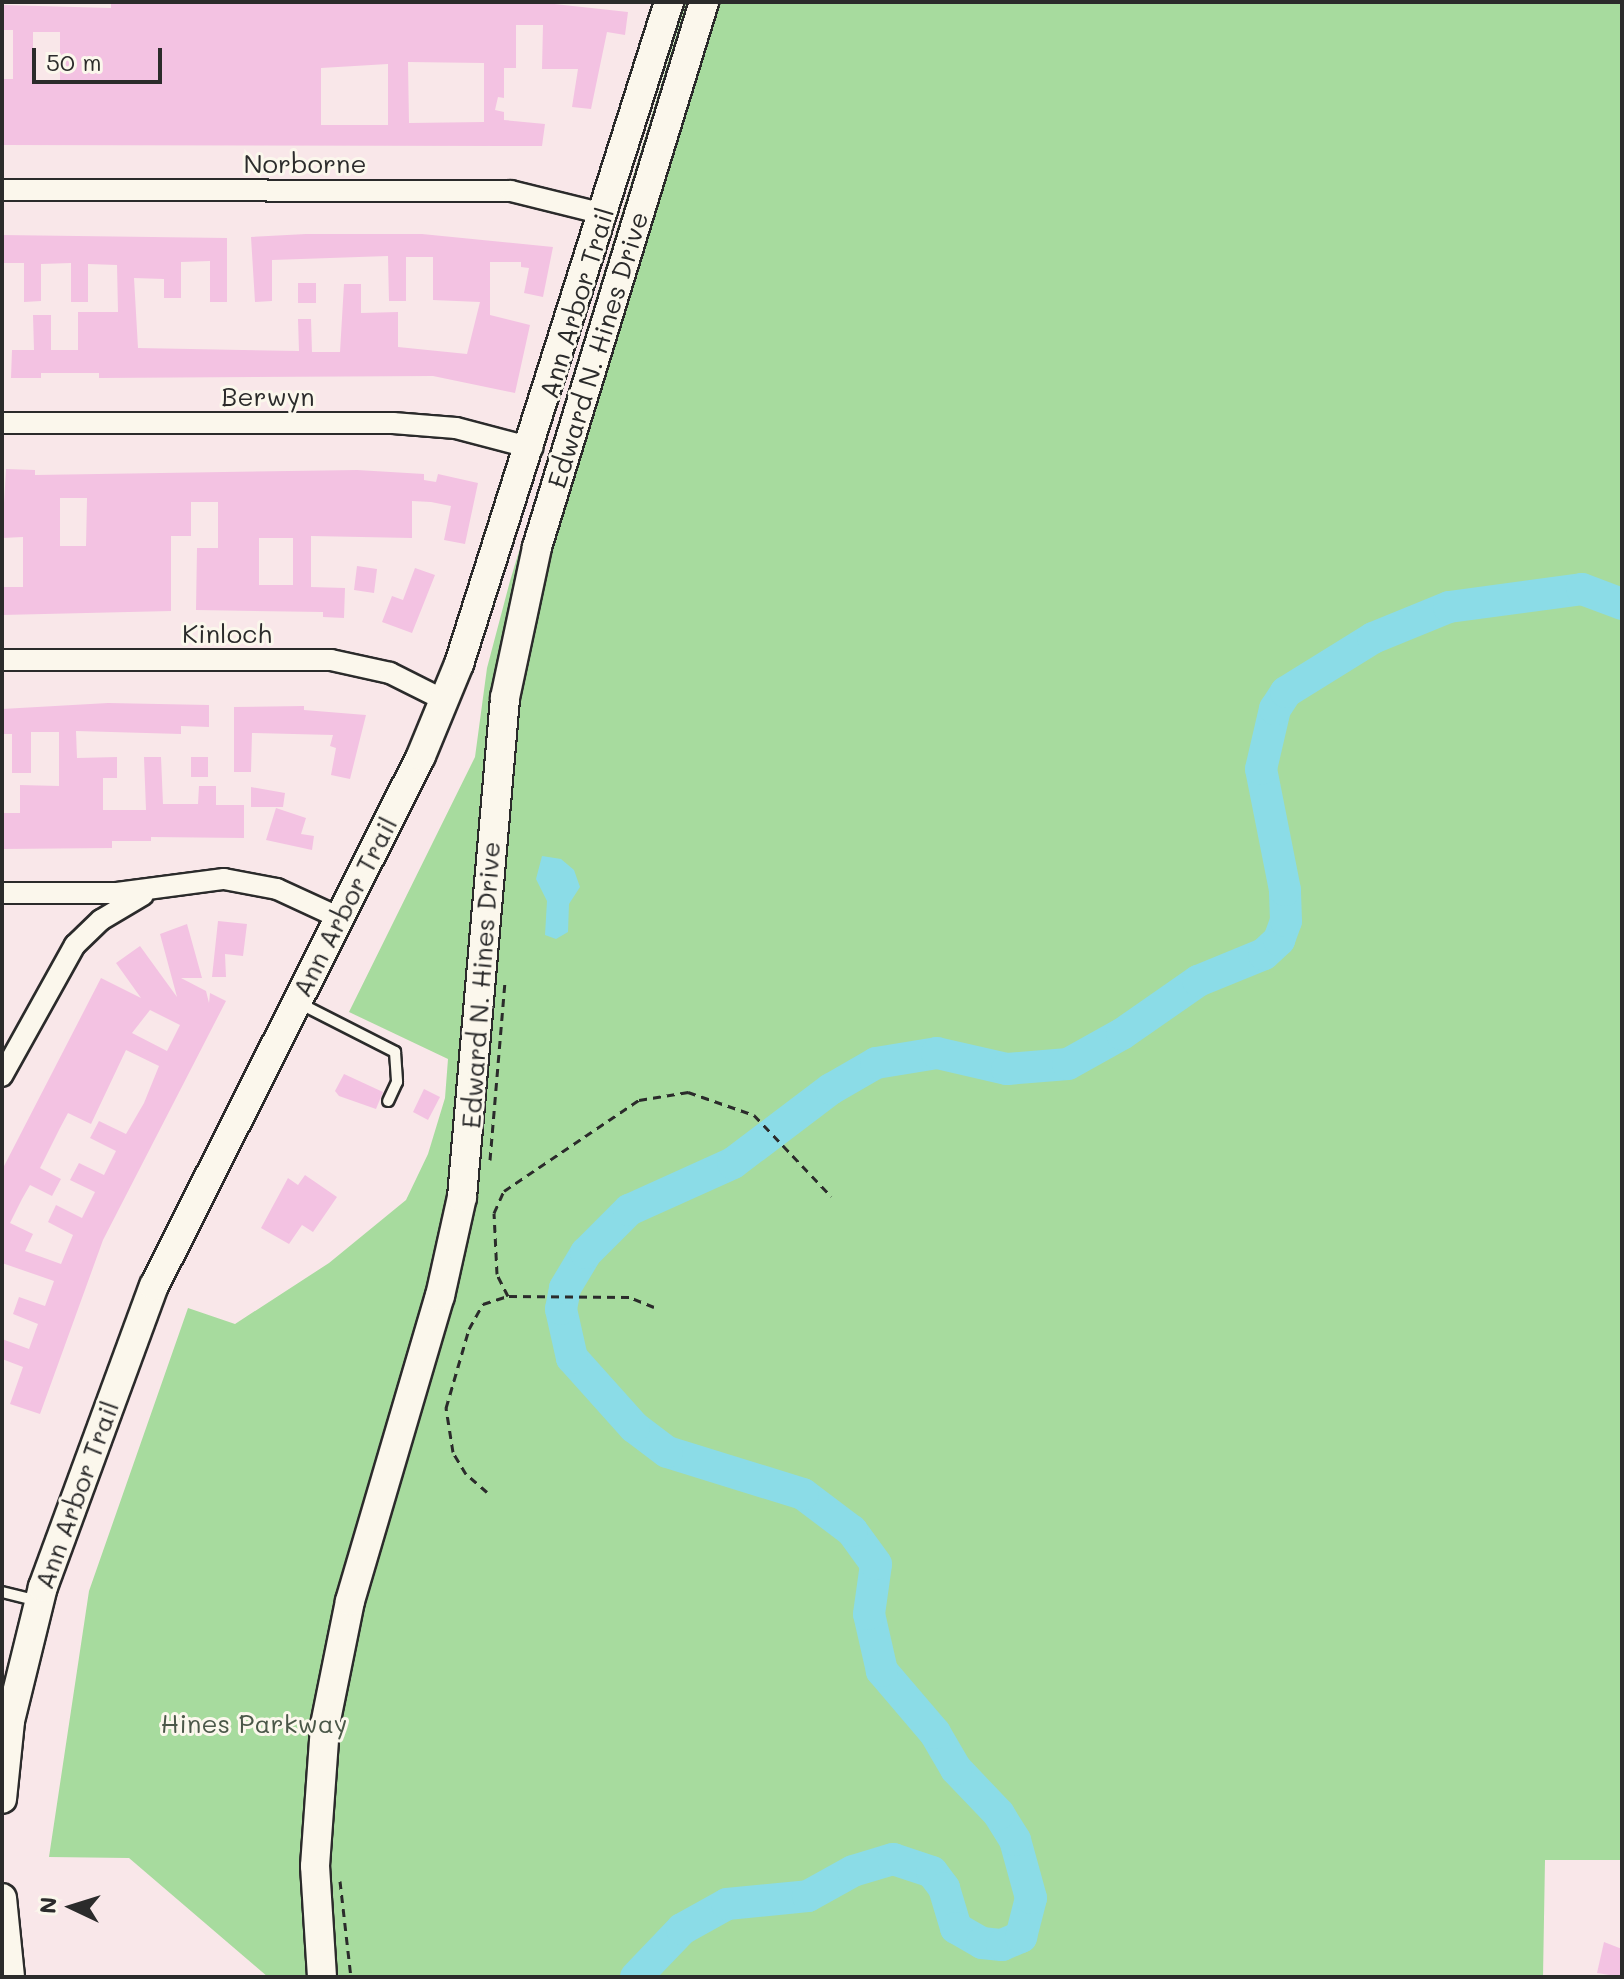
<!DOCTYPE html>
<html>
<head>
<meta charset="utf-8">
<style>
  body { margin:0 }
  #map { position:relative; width:1624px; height:1979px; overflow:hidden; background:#f9e7e9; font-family:Mali,sans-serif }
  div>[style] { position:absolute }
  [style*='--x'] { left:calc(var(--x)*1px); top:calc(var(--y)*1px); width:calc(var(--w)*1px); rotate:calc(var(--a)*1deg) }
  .green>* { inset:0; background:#a7db9e }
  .water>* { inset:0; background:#8bdce7 }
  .river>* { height:32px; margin:-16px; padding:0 16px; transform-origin:16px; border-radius:16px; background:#8bdce7 }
  .building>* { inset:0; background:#f3c2e2 }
  .path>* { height:3px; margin-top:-1.5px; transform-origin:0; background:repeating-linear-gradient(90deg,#2b2b2b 0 8px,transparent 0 14px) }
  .roads { filter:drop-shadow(2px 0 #2b2b2b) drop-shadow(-2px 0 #2b2b2b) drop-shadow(0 2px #2b2b2b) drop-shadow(0 -2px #2b2b2b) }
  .lane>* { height:10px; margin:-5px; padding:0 5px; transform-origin:5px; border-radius:5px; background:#fbf7ec }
  .street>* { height:20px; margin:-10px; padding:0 10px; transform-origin:10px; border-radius:10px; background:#fbf7ec }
  .secondary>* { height:28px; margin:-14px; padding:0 14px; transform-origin:14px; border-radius:14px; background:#fbf7ec }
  span { translate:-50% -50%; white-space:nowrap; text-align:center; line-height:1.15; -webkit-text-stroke:6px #fbf7ec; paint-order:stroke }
  .street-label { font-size:26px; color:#2b2b2b }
  .park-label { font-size:26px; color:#4a5748 }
  .frame { position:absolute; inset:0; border:4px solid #2b2b2b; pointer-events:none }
  .north { position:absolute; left:32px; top:1867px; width:80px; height:80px; -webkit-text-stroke:6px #fbf7ec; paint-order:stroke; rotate:274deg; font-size:22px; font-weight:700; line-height:32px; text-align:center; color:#2b2b2b }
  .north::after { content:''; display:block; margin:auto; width:28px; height:36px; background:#2b2b2b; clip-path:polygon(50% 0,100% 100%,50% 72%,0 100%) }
  .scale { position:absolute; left:32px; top:48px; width:130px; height:36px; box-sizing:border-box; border:4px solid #2b2b2b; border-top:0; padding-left:10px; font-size:24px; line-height:28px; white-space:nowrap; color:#2b2b2b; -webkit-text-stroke:6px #fbf7ec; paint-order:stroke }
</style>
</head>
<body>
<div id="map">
  <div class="green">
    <div style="clip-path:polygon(686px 2px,1622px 2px,1622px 1860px,1545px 1860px,1543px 1977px,268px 1977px,129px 1858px,49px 1857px,89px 1591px,188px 1308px,235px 1324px,329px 1263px,406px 1200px,428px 1154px,445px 1098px,448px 1059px,349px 1012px,475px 757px,487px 668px,510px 581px)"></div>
  </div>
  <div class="water">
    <div style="clip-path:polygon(542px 856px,561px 859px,574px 870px,580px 887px,569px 904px,568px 932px,556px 939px,545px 935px,547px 901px,536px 879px)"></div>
  </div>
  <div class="river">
    <div style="--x:636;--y:1977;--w:66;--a:-46.2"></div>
    <div style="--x:682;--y:1929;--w:51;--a:-29.1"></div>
    <div style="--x:727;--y:1904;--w:81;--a:-5.6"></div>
    <div style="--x:808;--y:1896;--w:51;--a:-29.1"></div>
    <div style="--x:853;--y:1871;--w:42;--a:-16.7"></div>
    <div style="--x:893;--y:1859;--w:41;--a:18.4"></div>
    <div style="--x:932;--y:1872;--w:20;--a:53"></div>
    <div style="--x:944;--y:1888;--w:42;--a:73.3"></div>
    <div style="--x:956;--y:1928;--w:30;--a:30"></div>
    <div style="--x:982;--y:1943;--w:20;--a:6"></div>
    <div style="--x:1002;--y:1945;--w:21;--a:-23"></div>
    <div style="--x:1021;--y:1937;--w:40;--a:-75.6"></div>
    <div style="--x:1031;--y:1898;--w:60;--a:-105.4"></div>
    <div style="--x:1015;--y:1840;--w:31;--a:-122"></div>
    <div style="--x:999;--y:1814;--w:62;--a:-133.7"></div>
    <div style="--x:956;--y:1769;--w:42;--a:-120.3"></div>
    <div style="--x:935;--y:1733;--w:82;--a:-130.5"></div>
    <div style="--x:882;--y:1671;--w:58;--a:-102.8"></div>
    <div style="--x:869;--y:1614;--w:50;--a:-82"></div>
    <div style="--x:876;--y:1564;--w:41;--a:-126"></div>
    <div style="--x:852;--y:1531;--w:61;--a:-142.9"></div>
    <div style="--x:803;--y:1494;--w:142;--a:-162.8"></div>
    <div style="--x:667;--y:1452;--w:41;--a:-142.9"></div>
    <div style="--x:634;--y:1427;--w:93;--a:-131.9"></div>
    <div style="--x:572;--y:1358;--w:50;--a:-102.7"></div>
    <div style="--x:561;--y:1309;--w:21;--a:-79"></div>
    <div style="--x:565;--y:1288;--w:41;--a:-59"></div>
    <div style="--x:586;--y:1253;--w:61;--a:-45"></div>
    <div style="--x:629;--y:1210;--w:114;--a:-24.3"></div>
    <div style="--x:733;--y:1163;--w:123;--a:-37.1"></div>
    <div style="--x:831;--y:1089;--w:52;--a:-30"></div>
    <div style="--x:876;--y:1063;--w:62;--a:-9.3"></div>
    <div style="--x:937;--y:1053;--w:72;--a:12.9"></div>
    <div style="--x:1007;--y:1069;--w:61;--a:-4.7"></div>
    <div style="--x:1068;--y:1064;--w:62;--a:-29.1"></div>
    <div style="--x:1122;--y:1034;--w:93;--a:-34.9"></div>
    <div style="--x:1198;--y:981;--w:71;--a:-22.2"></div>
    <div style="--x:1264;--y:954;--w:21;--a:-43"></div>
    <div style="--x:1279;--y:940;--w:20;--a:-70"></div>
    <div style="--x:1286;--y:921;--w:31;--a:-92"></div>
    <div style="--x:1285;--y:890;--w:123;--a:-101.2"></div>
    <div style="--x:1261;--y:769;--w:62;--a:-76.9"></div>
    <div style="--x:1275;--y:709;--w:20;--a:-57"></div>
    <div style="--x:1286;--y:692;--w:102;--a:-31.8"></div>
    <div style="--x:1373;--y:638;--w:82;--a:-22.2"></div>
    <div style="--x:1449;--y:607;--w:134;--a:-7.7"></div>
    <div style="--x:1582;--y:589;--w:43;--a:20.6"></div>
  </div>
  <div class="building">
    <div style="clip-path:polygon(evenodd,111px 2px,536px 2px,628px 12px,625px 35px,607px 32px,591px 109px,572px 107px,578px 69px,542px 69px,543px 25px,516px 25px,516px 68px,504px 68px,504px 98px,498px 97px,495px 110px,504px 112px,504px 120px,545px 124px,542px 146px,2px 145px,2px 79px,13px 79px,13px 30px,2px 30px,2px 5px,111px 8px,111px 2px,33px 32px,60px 32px,60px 80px,33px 80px,33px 32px,111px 2px,408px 62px,484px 63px,484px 122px,409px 123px,408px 62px,111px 2px,388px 64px,388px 125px,321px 125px,321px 68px,388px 64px)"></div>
    <div style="clip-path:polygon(306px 234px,422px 234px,553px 247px,543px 297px,524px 293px,529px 268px,521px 267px,521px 262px,490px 262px,490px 315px,530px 325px,515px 393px,433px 376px,99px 378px,99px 373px,41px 373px,41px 378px,11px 378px,12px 350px,34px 350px,33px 315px,51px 315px,51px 350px,78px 350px,78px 312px,118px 312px,117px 265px,88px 264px,88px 302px,71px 302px,71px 263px,41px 264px,41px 301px,24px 302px,24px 263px,2px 263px,2px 235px,227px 238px,227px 302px,210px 302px,210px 261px,181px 262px,181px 298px,164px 298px,164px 279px,134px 278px,138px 348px,299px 351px,298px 319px,311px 319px,312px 352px,340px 352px,344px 284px,361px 284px,361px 313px,398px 312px,398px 347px,467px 354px,480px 302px,433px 300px,433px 257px,406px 257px,406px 301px,389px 301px,388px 256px,272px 260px,272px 301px,255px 302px,251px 237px)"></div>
    <div style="clip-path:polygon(298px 283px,316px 283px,316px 303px,298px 303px)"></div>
    <div style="clip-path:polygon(evenodd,6px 469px,35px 470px,35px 475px,357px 470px,424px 474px,424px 480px,436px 482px,438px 474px,478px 483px,465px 544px,444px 540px,451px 506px,431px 502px,412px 501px,412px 538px,311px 536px,311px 587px,345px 588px,344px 618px,323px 617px,323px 612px,196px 610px,197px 548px,218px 548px,218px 502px,191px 502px,191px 536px,171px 536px,171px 611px,2px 615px,2px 587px,23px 587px,23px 537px,2px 538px,6px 469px,60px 498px,87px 498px,86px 546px,60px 546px,60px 498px,6px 469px,259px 538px,293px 538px,293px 585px,259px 585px,259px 538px)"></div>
    <div style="clip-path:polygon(357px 566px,377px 569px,374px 593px,354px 590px)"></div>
    <div style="clip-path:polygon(415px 568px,435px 575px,412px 633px,382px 622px,392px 596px,403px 600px)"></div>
    <div style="clip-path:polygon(108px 703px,209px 705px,209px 727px,181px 726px,181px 734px,76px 731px,77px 758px,117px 757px,117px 778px,103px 778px,103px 810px,146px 810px,144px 757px,161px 757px,163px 804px,198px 804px,199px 786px,216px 786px,216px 805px,244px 805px,244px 838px,151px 837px,151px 841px,112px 841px,112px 848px,2px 849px,2px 813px,20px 813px,20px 785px,59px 786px,59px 732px,31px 732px,31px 773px,12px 773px,12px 734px,2px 734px,2px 709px)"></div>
    <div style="clip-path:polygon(304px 706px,304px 710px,366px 715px,350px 779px,331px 775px,336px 748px,330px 746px,333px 735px,252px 733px,251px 772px,234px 772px,234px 707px)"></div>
    <div style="clip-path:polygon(191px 757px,208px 757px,208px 777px,191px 777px)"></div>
    <div style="clip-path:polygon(251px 787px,285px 793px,283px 807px,251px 807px)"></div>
    <div style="clip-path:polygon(276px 808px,306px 818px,301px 834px,314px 836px,312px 850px,266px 840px)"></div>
    <div style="clip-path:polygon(218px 921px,247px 924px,243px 956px,225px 954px,226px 977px,212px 977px)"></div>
    <div style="clip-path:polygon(evenodd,187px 924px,202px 978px,181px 978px,206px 991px,209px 1003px,210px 993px,226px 1001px,103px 1240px,40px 1414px,10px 1404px,23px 1367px,2px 1359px,2px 1339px,29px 1349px,38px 1324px,13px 1314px,19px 1297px,45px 1306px,54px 1281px,2px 1263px,2px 1170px,101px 978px,141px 998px,116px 963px,140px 946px,177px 997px,160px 934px,187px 924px,150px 1010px,180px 1025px,167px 1051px,132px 1033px,150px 1010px,187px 924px,126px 1050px,159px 1066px,144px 1103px,126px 1134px,99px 1121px,90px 1138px,116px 1151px,104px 1175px,79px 1163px,70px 1180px,95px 1192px,82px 1218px,56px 1205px,48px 1222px,73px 1235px,61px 1264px,25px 1251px,33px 1234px,10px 1223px,22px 1199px,30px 1185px,52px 1196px,61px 1179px,40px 1168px,60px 1128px,68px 1113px,91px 1124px,126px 1050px)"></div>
    <div style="clip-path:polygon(344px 1074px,383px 1092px,376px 1109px,339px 1096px,335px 1091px)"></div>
    <div style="clip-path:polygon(424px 1089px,440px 1097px,428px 1120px,413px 1112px)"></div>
    <div style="clip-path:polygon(305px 1175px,337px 1197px,313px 1232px,302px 1225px,289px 1244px,261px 1228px,288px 1178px,298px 1185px)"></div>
    <div style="clip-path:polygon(1604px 1942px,1622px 1949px,1622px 1977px,1597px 1973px)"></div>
  </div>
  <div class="path">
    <div style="--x:490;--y:1160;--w:181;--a:-85.2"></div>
    <div style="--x:654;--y:1307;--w:27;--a:-158"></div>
    <div style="--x:629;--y:1297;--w:121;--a:-179.5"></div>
    <div style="--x:508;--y:1296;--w:25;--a:-117"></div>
    <div style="--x:497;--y:1274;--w:61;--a:-92.8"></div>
    <div style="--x:494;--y:1213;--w:24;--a:-66"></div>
    <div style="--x:504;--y:1191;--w:163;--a:-34"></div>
    <div style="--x:639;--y:1100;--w:50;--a:-9.3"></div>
    <div style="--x:688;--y:1092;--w:70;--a:19.2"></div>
    <div style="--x:754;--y:1115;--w:112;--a:46.5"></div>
    <div style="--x:487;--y:1492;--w:28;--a:-139"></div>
    <div style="--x:466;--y:1474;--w:26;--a:-121"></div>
    <div style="--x:453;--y:1452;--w:45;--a:-99"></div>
    <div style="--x:446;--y:1408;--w:82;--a:-73.8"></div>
    <div style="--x:469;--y:1329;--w:29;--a:-61"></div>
    <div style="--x:483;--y:1304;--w:26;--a:-18"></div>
    <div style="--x:340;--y:1881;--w:97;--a:83.5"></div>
  </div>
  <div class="roads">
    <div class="lane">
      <div style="--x:299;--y:1003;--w:108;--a:27"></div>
      <div style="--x:395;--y:1052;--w:30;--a:86"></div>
      <div style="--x:397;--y:1082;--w:21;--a:115"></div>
      <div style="--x:2;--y:1592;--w:38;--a:14"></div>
    </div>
    <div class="street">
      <div style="--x:2;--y:190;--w:509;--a:0.11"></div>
      <div style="--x:511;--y:191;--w:96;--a:13.9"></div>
      <div style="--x:2;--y:423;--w:391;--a:0"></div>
      <div style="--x:393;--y:423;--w:63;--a:4.5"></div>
      <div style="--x:456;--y:428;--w:79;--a:14.7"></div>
      <div style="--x:2;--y:660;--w:329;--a:0"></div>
      <div style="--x:331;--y:660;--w:60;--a:12.4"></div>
      <div style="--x:390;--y:673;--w:60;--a:26.6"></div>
      <div style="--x:2;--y:893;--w:115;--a:0"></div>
      <div style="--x:117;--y:893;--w:108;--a:-7.5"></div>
      <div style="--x:224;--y:879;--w:54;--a:10.7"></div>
      <div style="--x:277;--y:889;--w:69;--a:24.7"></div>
      <div style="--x:2;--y:1076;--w:150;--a:-60.9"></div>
      <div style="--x:75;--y:945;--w:36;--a:-44"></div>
      <div style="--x:101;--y:920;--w:49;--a:-30.8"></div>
    </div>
    <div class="secondary">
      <div style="--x:2;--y:1799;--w:78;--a:-84.1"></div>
      <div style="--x:10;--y:1721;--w:138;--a:-76.2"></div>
      <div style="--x:43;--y:1587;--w:321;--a:-69.8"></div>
      <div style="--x:154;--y:1286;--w:593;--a:-63.26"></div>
      <div style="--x:421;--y:756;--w:100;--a:-67.6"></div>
      <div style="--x:459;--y:664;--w:695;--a:-72.4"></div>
      <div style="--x:2;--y:1898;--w:79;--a:84.2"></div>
      <div style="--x:322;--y:1977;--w:111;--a:-93.6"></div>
      <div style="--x:315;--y:1866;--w:141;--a:-85.9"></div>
      <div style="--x:325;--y:1725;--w:126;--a:-78.6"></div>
      <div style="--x:350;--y:1601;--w:318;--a:-73.6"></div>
      <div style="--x:440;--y:1296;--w:101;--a:-77.5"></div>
      <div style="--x:462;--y:1197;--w:501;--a:-85.07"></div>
      <div style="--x:505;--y:698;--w:154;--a:-78"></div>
      <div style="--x:537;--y:547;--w:570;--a:-72.96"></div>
    </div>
  </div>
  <div class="street-label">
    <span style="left:305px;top:164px">Norborne</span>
    <span style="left:577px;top:303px;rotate:-73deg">Ann Arbor Trail</span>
    <span style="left:598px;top:350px;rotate:-73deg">Edward N. Hines Drive</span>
    <span style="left:268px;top:397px">Berwyn</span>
    <span style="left:227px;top:634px">Kinloch</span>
    <span style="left:345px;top:907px;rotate:-63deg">Ann Arbor Trail</span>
    <span style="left:481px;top:985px;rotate:-86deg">Edward N. Hines Drive</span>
    <span style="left:77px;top:1495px;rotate:-70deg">Ann Arbor Trail</span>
  </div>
  <div class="park-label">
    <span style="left:254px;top:1724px">Hines Parkway</span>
  </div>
  <div class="frame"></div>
  <div class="north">N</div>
  <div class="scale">50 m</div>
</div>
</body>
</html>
